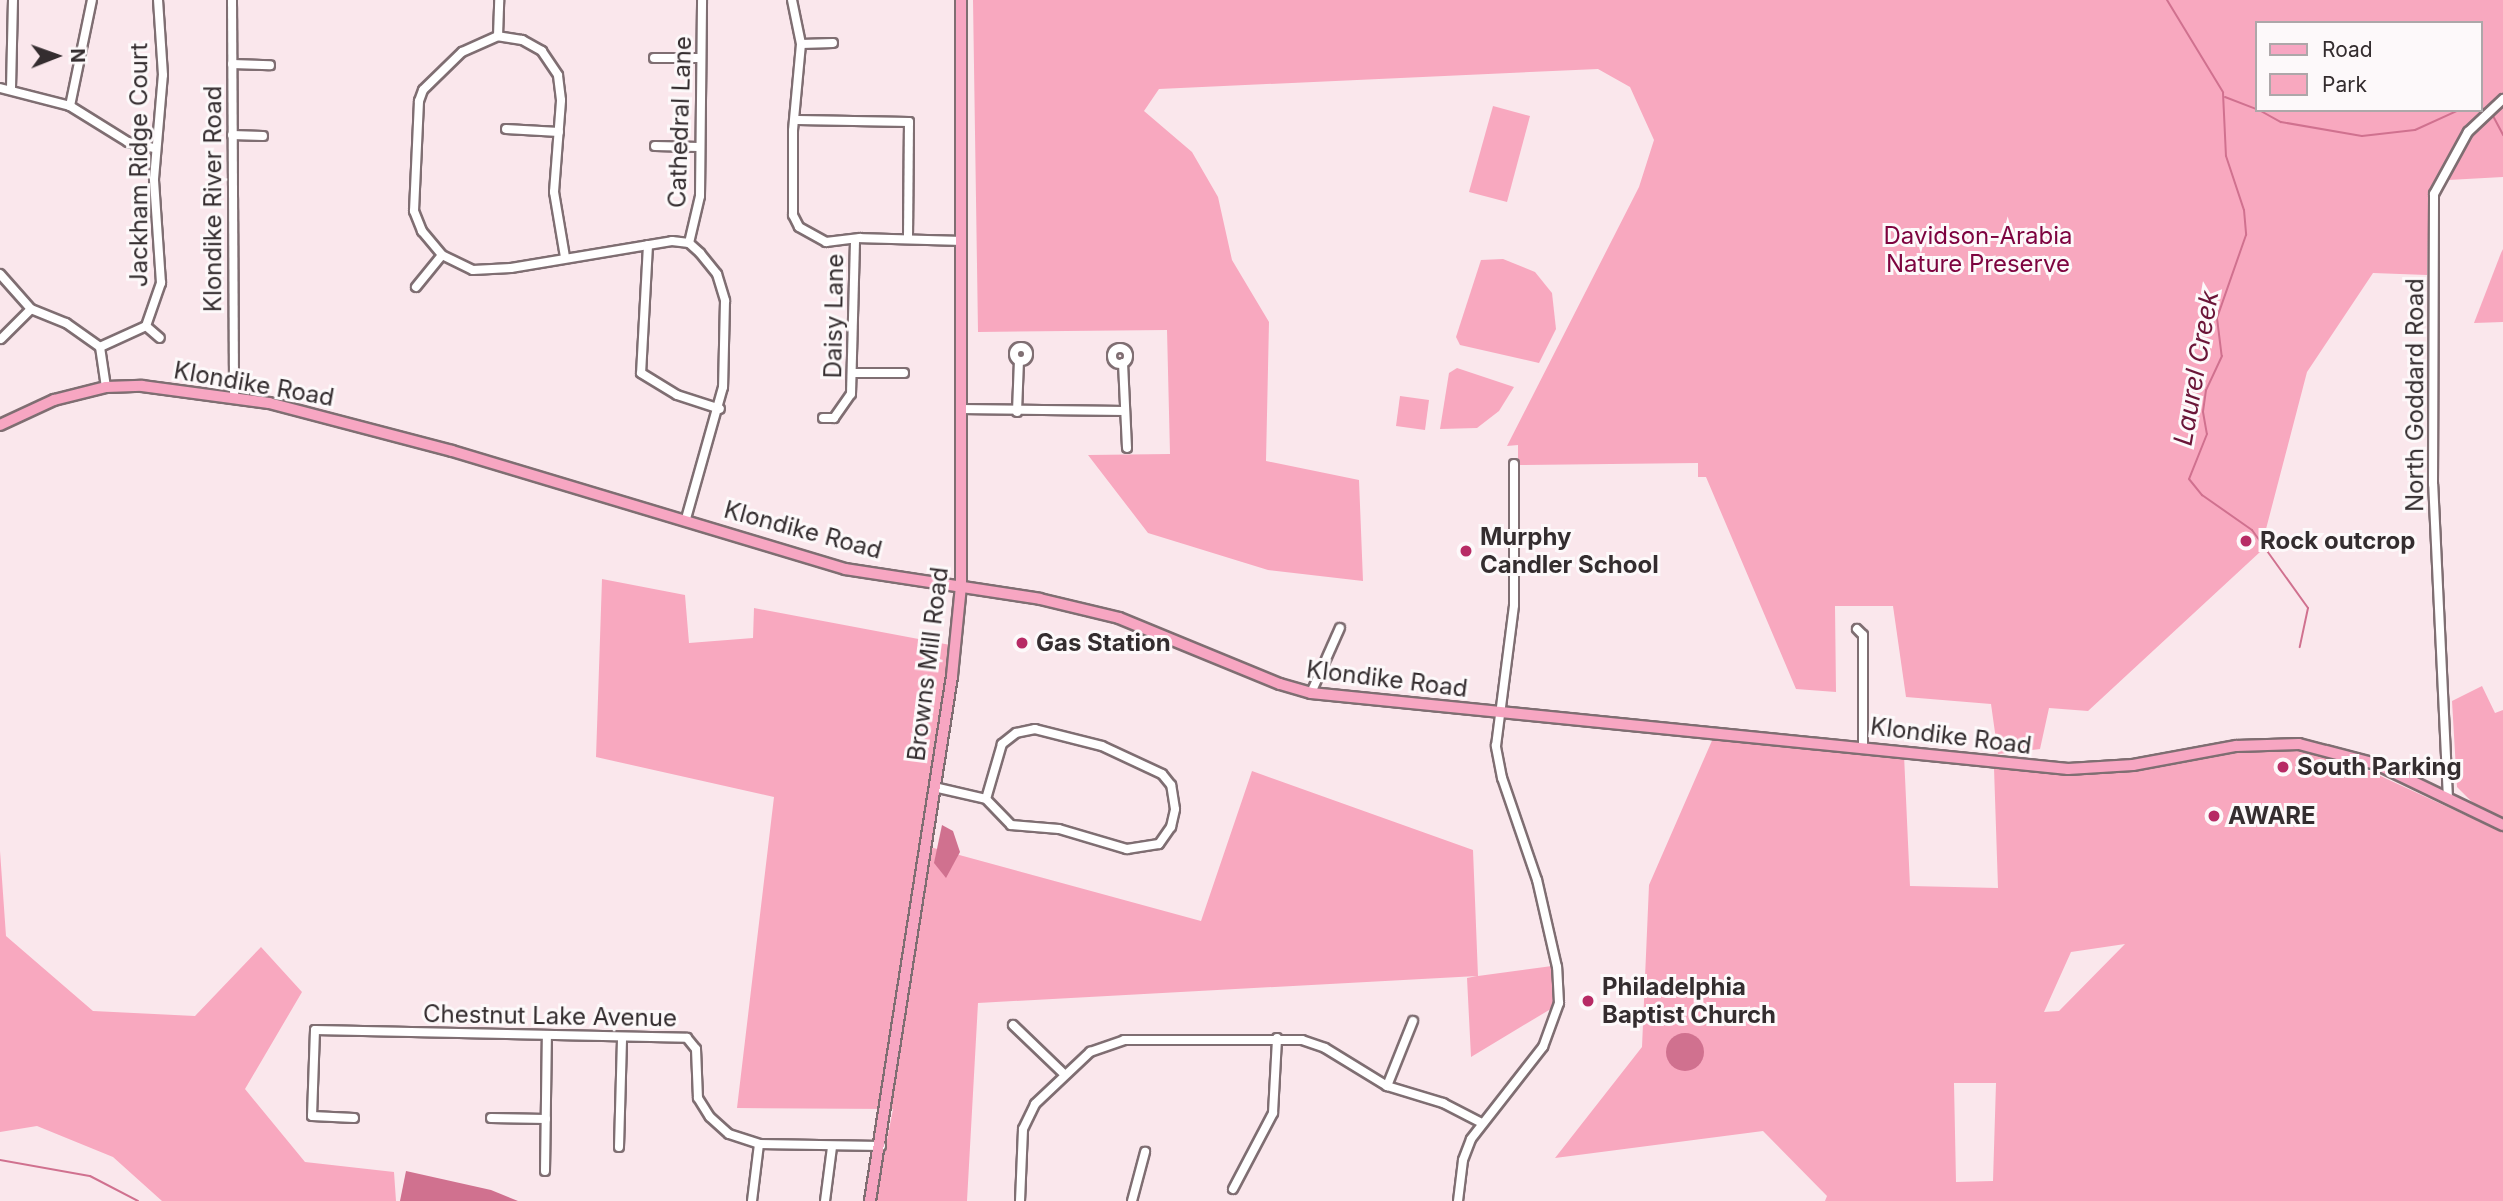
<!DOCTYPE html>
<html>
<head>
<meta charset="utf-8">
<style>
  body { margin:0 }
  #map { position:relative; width:2503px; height:1201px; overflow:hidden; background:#fae7ec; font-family:Inter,sans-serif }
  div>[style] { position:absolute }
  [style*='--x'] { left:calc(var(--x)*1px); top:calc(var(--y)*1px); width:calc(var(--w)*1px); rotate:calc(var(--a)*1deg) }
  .green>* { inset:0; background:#f8a8bf }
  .water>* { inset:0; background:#d0718f }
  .round { border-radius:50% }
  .stream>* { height:2px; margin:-1px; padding:0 1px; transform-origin:1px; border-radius:1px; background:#d0718f }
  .roads { filter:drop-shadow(2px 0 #7f6e72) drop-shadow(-2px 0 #7f6e72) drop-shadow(0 2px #7f6e72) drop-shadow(0 -2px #7f6e72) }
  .minor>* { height:8px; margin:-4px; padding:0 4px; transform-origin:4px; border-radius:4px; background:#fff }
  .minor>.ring { margin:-4px; padding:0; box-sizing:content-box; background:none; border:8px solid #fff; border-radius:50% }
  .major>* { height:10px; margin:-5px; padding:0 5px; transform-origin:5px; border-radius:5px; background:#f7a6c2 }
  .dots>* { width:19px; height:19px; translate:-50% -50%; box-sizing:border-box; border:4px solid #fdf9fa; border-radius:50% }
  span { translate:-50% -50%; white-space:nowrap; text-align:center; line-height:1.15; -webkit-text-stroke:6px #fdf9fa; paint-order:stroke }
  .street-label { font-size:24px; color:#342d2f }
  .park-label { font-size:24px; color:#7d033f }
  .poi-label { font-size:24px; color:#342d2f; font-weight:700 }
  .left { translate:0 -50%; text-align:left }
  .water-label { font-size:26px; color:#6b1538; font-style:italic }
  .legend { position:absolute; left:2255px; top:21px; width:228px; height:91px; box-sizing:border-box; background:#fdf9fa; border:2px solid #ada7a9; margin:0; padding:9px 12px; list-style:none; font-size:21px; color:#342d2f }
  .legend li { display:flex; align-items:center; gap:14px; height:35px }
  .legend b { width:35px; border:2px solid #ada7a9 }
  .north { position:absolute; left:21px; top:21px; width:70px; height:70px; -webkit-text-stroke:5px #fdf9fa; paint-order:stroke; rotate:89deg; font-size:19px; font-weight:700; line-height:28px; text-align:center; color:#342d2f }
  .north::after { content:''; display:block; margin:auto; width:24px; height:32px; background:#342d2f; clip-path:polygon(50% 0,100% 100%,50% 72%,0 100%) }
</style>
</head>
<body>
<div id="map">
  <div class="green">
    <div style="clip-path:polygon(evenodd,973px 0,2503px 0,2503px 177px,2448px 180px,2453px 171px,2442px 171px,2429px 196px,2427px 275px,2373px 273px,2307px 372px,2260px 552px,2088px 711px,2049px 708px,2040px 749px,1998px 754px,1991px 704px,1906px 697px,1893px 606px,1835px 606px,1836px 692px,1796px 689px,1706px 477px,1698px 477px,1698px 463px,1518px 465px,1518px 445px,1507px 446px,1639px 187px,1654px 140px,1630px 87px,1598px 69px,1159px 89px,1144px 111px,1192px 152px,1218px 197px,1232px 260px,1269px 322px,1266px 461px,1359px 480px,1363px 581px,1268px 570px,1148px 533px,1088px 455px,1170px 454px,1167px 330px,978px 332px,973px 0,2256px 23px,2480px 23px,2480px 110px,2256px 110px,2256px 23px)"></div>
    <div style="clip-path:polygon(1493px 106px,1530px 116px,1507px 202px,1469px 192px)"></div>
    <div style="clip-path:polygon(2503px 249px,2503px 322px,2474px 323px,2501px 253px)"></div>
    <div style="clip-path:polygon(1503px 259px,1535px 272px,1552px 293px,1556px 329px,1539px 363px,1460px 345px,1456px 337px,1481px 260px)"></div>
    <div style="clip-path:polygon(1457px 368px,1514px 387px,1499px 411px,1477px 428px,1440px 429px,1449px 373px)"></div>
    <div style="clip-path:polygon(1400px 396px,1429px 400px,1425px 430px,1396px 426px)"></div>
    <div style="clip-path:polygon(602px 579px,685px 595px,689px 643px,753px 638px,754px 608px,961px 647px,930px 847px,1201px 921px,1252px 771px,1473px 850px,1478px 976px,1552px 966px,1554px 1007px,1471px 1057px,1467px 978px,1477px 976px,978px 1003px,967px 1201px,875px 1201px,893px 1109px,737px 1108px,774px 797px,596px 757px)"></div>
    <div style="clip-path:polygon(evenodd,2482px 686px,2495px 713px,2503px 710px,2503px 1201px,1825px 1201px,1827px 1196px,1763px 1131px,1555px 1158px,1642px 1047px,1649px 885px,1714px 736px,1904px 755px,1910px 886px,1998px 888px,1994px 768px,2126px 766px,2224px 746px,2295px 747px,2293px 751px,2322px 751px,2361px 767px,2467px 816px,2475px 805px,2457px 787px,2452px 701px,2482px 686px,2125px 944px,2059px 1011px,2044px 1012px,2071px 952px,2125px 944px,2482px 686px,1954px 1083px,1996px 1083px,1993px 1181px,1956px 1182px,1954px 1083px)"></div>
    <div style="clip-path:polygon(0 851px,6px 936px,93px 1011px,195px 1016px,261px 947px,302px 992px,245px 1089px,305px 1162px,394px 1172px,396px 1201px,162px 1201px,113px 1157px,37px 1126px,0 1132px)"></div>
  </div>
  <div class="water">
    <div style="clip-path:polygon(942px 825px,953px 831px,960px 852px,946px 878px,934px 863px)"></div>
    <div class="round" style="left:1666px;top:1033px;width:38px;height:38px"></div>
    <div style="clip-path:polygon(406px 1171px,491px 1190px,518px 1201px,400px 1201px)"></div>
  </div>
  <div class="stream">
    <div style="--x:2167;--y:0;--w:108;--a:58.7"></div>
    <div style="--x:2223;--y:93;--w:63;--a:87.3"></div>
    <div style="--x:2226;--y:156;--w:57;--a:71.6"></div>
    <div style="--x:2244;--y:210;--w:25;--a:85"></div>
    <div style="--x:2246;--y:235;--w:88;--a:109.3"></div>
    <div style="--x:2217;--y:318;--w:38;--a:83"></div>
    <div style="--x:2222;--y:356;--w:38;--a:115"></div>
    <div style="--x:2206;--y:390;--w:22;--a:98"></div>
    <div style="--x:2203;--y:412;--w:22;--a:80"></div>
    <div style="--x:2207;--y:434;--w:48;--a:111.8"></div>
    <div style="--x:2189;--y:479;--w:21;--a:51"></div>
    <div style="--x:2202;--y:495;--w:61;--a:35"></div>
    <div style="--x:2252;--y:530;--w:96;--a:54.3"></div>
    <div style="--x:2308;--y:608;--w:40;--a:102"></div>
    <div style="--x:2225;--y:97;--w:33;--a:21"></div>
    <div style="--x:2480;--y:108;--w:5;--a:11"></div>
    <div style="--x:2259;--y:110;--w:25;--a:29"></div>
    <div style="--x:2281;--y:122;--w:82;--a:9.8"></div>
    <div style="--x:2362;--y:136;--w:53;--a:-6.5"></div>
    <div style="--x:2415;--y:130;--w:48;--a:-24.4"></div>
    <div style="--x:2492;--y:114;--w:24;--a:62"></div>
    <div style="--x:0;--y:1160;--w:91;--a:10.1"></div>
    <div style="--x:90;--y:1176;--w:54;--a:27.5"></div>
  </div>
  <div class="roads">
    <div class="minor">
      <div style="--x:232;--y:0;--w:398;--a:89.7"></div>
      <div style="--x:792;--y:0;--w:45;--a:78.4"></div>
      <div style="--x:801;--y:44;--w:87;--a:95.3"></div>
      <div style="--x:793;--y:131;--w:84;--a:90"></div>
      <div style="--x:793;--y:215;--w:13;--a:63"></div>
      <div style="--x:799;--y:227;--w:31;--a:29"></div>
      <div style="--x:826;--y:242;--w:34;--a:-7"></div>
      <div style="--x:860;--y:238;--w:99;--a:1.7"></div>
      <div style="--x:498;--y:36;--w:36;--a:-88"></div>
      <div style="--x:801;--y:44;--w:32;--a:-2"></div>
      <div style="--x:654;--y:58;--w:47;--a:0"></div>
      <div style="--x:232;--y:64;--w:38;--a:2"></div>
      <div style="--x:0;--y:88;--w:72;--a:14.4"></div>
      <div style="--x:70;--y:106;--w:68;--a:31.8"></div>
      <div style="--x:128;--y:142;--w:28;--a:13"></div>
      <div style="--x:11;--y:88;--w:88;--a:-88.7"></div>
      <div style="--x:70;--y:106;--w:108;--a:-78.3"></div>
      <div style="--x:798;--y:120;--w:111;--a:1"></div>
      <div style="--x:909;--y:122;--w:117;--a:90.5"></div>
      <div style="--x:506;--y:129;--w:53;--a:3.2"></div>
      <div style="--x:232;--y:135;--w:31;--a:2"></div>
      <div style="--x:655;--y:146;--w:44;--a:1.3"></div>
      <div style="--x:689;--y:243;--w:48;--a:-76.8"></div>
      <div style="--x:700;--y:196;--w:196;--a:-89.4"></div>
      <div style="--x:648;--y:245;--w:128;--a:93.1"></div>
      <div style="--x:641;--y:373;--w:42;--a:31.4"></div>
      <div style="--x:677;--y:395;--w:45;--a:18"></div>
      <div style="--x:565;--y:257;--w:66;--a:-99.6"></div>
      <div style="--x:554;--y:192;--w:92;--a:-85.6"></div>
      <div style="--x:561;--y:100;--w:25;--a:-97"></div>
      <div style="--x:558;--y:75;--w:29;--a:-124"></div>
      <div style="--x:542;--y:51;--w:23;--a:-151"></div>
      <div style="--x:522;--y:40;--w:24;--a:-171"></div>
      <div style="--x:498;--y:36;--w:39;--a:156"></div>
      <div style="--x:462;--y:52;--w:54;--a:135.7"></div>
      <div style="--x:423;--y:90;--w:12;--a:110"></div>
      <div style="--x:419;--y:101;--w:110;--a:92.6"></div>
      <div style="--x:414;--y:211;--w:22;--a:68"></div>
      <div style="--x:422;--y:231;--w:31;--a:50"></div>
      <div style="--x:442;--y:255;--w:34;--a:26"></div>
      <div style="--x:473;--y:270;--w:38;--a:-3"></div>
      <div style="--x:511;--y:268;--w:163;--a:-9.5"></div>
      <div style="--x:672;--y:241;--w:17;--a:7"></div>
      <div style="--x:689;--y:243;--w:15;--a:42"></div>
      <div style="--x:700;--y:253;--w:27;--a:51"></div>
      <div style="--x:717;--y:274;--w:28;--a:73"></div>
      <div style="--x:725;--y:301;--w:86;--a:91.3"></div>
      <div style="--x:723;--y:387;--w:137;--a:105.7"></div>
      <div style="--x:0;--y:274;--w:47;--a:48.5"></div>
      <div style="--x:31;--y:309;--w:38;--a:22"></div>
      <div style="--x:66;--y:323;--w:42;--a:35.2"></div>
      <div style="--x:100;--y:347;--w:40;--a:81.5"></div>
      <div style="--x:416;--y:287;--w:41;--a:-50.9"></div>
      <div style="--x:146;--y:326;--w:18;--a:41"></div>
      <div style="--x:1;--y:339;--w:42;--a:-45"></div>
      <div class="ring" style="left:1014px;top:347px;width:6px;height:6px"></div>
      <div style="--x:100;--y:347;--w:51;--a:-24.5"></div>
      <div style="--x:146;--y:326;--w:46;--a:-70.8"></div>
      <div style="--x:161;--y:283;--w:104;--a:-93.9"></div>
      <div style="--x:154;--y:179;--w:104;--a:-85.1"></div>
      <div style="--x:163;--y:75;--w:75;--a:-93.8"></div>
      <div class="ring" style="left:1112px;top:348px;width:8px;height:8px"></div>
      <div style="--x:1123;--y:363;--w:85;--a:87.3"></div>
      <div style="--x:852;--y:373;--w:52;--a:0"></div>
      <div style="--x:961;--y:409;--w:164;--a:0.7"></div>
      <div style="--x:1017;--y:412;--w:51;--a:-87.8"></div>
      <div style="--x:823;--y:418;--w:11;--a:0"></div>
      <div style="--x:834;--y:418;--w:29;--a:-55"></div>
      <div style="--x:851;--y:394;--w:154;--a:-88.5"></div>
      <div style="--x:1857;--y:629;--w:8;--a:45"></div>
      <div style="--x:1863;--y:635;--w:111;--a:90"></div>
      <div style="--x:1311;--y:693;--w:71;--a:-66"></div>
      <div style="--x:934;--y:787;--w:53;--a:13"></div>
      <div style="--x:986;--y:799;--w:36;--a:46"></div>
      <div style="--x:1011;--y:825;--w:48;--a:4.8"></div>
      <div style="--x:1059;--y:829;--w:71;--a:16.4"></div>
      <div style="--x:1127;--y:849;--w:32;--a:-9"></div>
      <div style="--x:1159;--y:844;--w:21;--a:-55"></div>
      <div style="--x:1171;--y:827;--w:18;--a:-77"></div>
      <div style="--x:1175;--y:809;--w:24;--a:-99"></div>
      <div style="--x:1171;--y:785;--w:14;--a:-129"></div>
      <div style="--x:1162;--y:774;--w:66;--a:-155"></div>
      <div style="--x:1102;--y:746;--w:69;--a:-165.8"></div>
      <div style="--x:1035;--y:729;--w:19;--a:168"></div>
      <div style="--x:1016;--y:733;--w:18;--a:142"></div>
      <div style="--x:1002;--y:744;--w:57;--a:106.2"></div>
      <div style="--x:2448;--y:799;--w:315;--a:-92.7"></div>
      <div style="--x:2433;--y:484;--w:290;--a:-89.8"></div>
      <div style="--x:2434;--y:194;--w:71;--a:-61.3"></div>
      <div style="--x:2468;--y:132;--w:48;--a:-43.3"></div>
      <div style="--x:1013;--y:1025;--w:71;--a:43.9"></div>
      <div style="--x:1387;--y:1086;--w:70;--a:-68.2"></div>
      <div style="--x:354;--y:1118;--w:42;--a:-177.3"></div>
      <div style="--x:312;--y:1116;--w:86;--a:-88"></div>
      <div style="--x:315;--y:1030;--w:372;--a:1.2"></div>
      <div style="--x:687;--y:1038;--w:14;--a:51"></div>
      <div style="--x:696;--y:1049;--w:49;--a:87.7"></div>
      <div style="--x:698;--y:1098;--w:22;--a:58"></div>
      <div style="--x:710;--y:1117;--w:25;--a:42"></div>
      <div style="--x:729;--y:1134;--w:32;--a:18"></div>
      <div style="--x:759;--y:1144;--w:122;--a:0.9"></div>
      <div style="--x:491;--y:1118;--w:55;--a:1"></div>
      <div style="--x:619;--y:1147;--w:109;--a:-88.4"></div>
      <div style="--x:545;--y:1171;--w:135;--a:-89.2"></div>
      <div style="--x:1233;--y:1189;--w:86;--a:-62.2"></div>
      <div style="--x:1273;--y:1113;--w:75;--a:-86.9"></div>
      <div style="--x:752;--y:1201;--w:57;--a:-83"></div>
      <div style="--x:825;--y:1201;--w:54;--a:-82.6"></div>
      <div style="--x:1020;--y:1201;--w:72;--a:-87.6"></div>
      <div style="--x:1023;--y:1129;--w:28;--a:-64"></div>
      <div style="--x:1035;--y:1104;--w:76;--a:-43.4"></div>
      <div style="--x:1090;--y:1052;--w:36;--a:-19"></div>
      <div style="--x:1124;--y:1040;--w:178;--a:0"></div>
      <div style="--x:1302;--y:1040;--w:24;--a:19"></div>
      <div style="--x:1325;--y:1048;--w:73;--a:31.5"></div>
      <div style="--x:1387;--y:1086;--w:59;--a:16.9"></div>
      <div style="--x:1443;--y:1103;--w:42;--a:27.2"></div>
      <div style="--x:1132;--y:1201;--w:51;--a:-75.1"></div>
      <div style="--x:1458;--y:1201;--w:41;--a:-83"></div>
      <div style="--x:1463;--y:1160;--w:22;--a:-69"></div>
      <div style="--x:1471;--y:1139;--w:117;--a:-52"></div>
      <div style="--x:1543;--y:1047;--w:47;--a:-70"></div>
      <div style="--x:1559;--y:1003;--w:36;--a:-93"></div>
      <div style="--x:1557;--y:967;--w:89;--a:-102.9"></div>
      <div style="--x:1537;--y:880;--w:108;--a:-108.9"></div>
      <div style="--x:1502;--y:778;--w:33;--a:-101"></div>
      <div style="--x:1496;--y:746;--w:142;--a:-82.7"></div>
      <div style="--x:1514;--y:605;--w:141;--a:-90"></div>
    </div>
    <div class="major">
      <div style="--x:0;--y:425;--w:60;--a:-24.8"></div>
      <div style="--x:54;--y:400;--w:54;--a:-14"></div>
      <div style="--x:106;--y:387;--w:36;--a:-2"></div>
      <div style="--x:142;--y:386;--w:128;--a:7.6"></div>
      <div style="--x:269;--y:403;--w:189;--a:14.7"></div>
      <div style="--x:452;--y:451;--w:410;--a:16.7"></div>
      <div style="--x:845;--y:569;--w:197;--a:8.7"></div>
      <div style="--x:1040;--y:599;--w:81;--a:13.5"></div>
      <div style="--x:1119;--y:618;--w:174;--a:22.3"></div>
      <div style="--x:1280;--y:684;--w:32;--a:16"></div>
      <div style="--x:1311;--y:693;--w:761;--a:5.73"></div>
      <div style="--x:2068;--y:769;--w:65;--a:-3.5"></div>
      <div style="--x:2133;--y:765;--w:105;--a:-10.5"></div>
      <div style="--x:2236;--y:746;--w:63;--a:-1.8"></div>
      <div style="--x:2299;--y:744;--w:80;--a:14.6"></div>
      <div style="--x:2376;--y:764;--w:141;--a:25.7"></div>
      <div style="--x:870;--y:1201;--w:531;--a:-81.12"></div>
      <div style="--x:952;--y:676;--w:90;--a:-84.3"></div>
      <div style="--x:961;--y:586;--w:586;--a:-90"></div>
    </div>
  </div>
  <div class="dots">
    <div style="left:2246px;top:541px;background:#b72b65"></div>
    <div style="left:1466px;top:551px;background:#b72b65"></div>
    <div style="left:1022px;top:643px;background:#b72b65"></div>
    <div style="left:2283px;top:767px;background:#b72b65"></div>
    <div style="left:2214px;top:816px;background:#b72b65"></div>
    <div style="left:1588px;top:1001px;background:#b72b65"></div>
  </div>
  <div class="street-label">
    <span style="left:680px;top:122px;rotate:-88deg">Cathedral Lane</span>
    <span style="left:139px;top:165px;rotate:-90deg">Jackham Ridge Court</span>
    <span style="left:213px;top:199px;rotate:-90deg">Klondike River Road</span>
    <span style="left:834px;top:316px;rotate:-89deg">Daisy Lane</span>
    <span style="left:254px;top:384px;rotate:10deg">Klondike Road</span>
    <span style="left:2415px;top:395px;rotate:-90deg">North Goddard Road</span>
    <span style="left:803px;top:530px;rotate:15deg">Klondike Road</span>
    <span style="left:928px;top:664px;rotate:-83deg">Browns Mill Road</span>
    <span style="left:1387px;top:679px;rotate:7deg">Klondike Road</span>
    <span style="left:1951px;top:736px;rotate:7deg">Klondike Road</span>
    <span style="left:550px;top:1016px;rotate:1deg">Chestnut Lake Avenue</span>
  </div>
  <div class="park-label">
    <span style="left:1978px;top:250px">Davidson-Arabia<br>Nature Preserve</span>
  </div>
  <div class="poi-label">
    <span class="left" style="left:1480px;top:551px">Murphy<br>Candler School</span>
    <span class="left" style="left:2260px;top:541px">Rock outcrop</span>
    <span class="left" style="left:1036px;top:643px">Gas Station</span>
    <span class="left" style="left:2297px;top:767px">South Parking</span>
    <span class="left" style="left:2228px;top:816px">AWARE</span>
    <span class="left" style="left:1602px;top:1001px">Philadelphia<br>Baptist Church</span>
  </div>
  <div class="water-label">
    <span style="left:2196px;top:368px;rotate:-80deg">Laurel Creek</span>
  </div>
  <ul class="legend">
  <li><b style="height:9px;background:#f7a6c2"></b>Road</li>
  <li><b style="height:19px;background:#f8a8bf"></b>Park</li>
  </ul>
  <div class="north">N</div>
</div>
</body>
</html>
